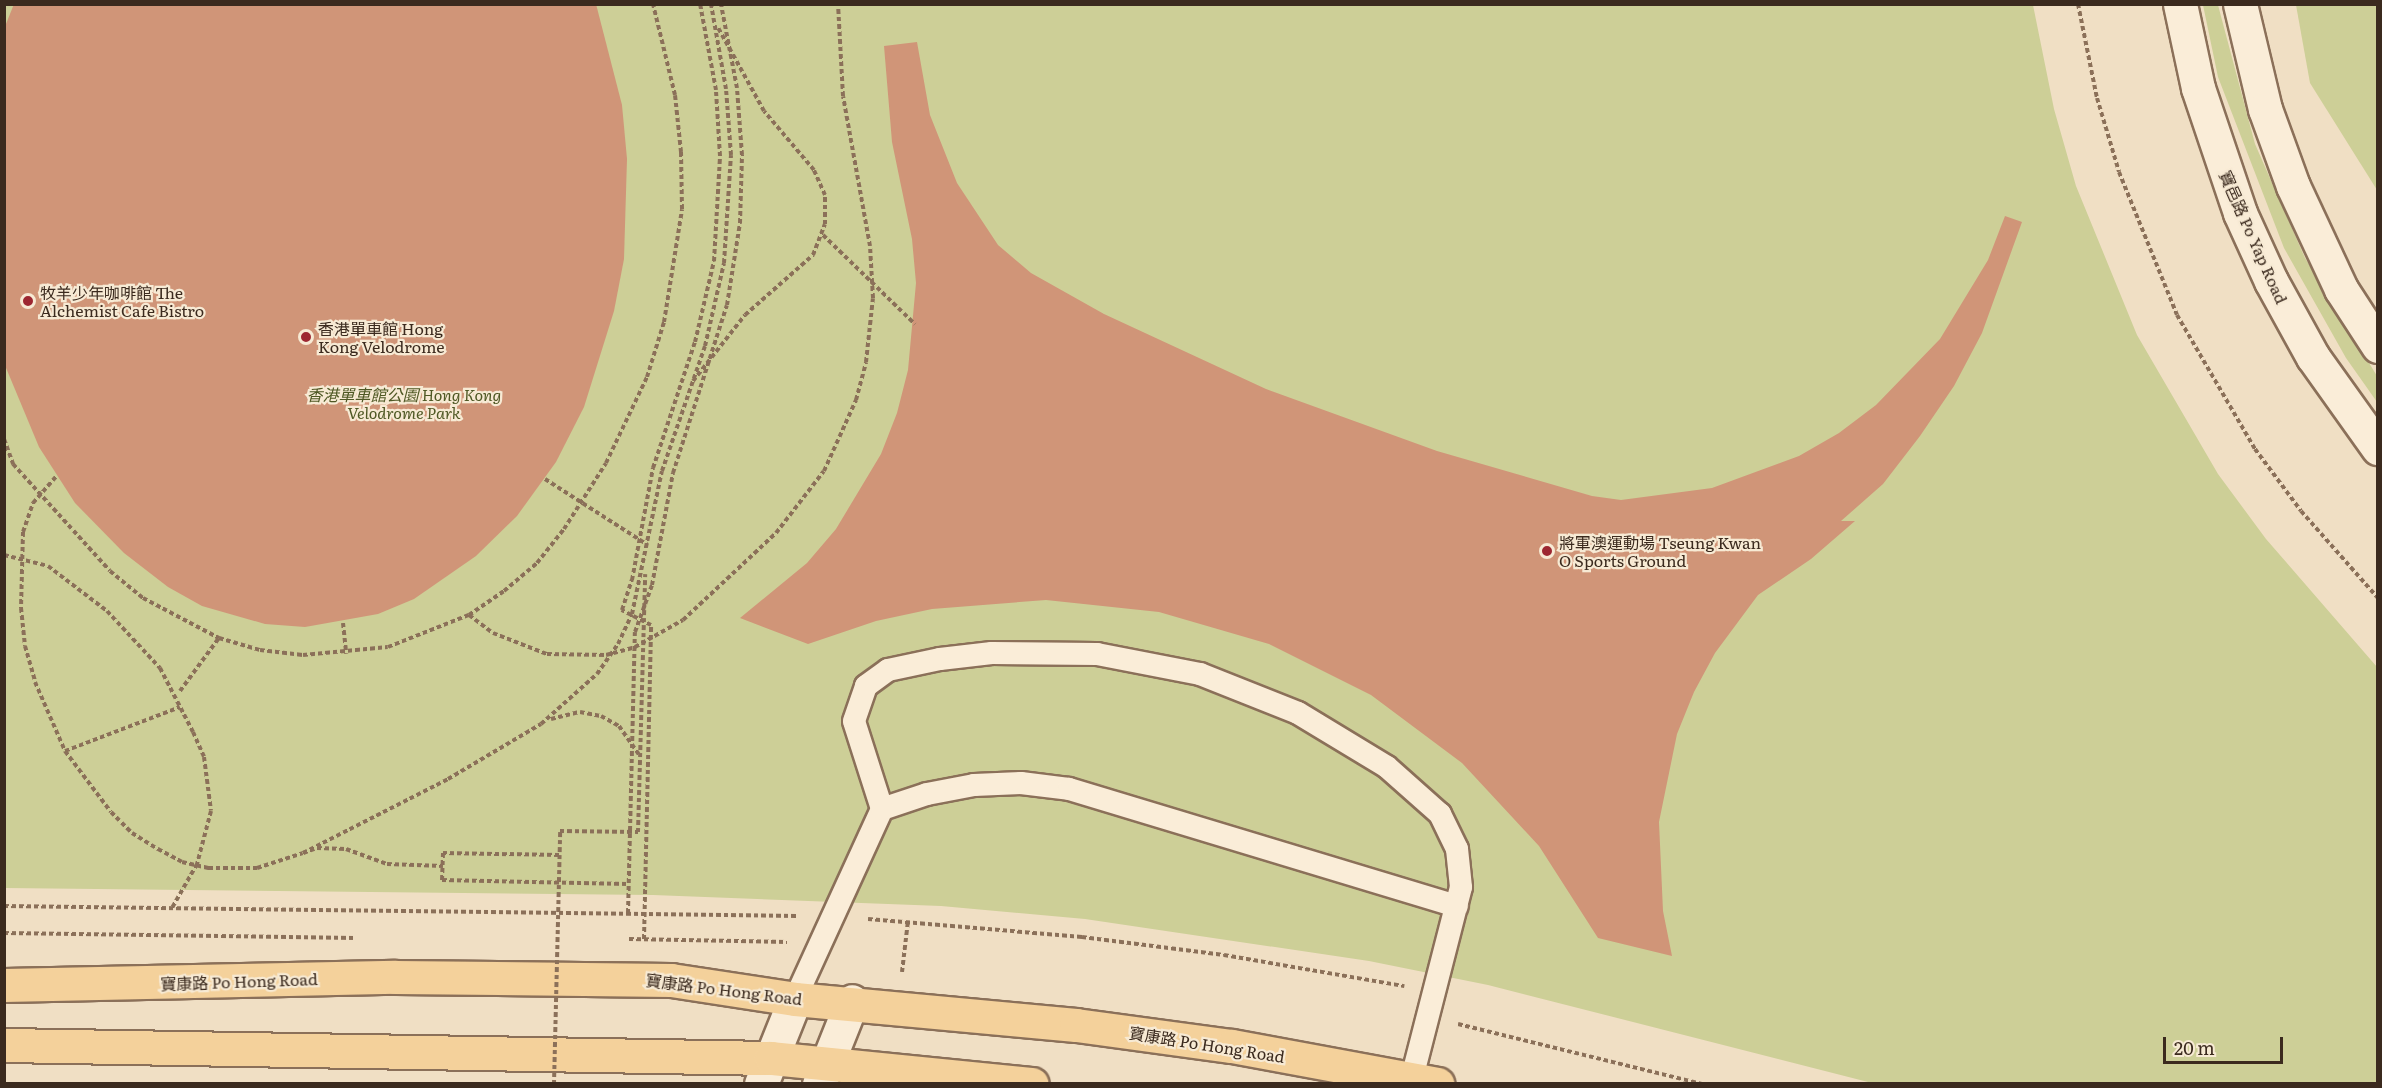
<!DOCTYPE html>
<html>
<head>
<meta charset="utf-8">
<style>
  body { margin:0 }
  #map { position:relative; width:2382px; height:1088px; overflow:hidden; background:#f0dfc4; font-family:Literata,"Noto Sans TC",serif }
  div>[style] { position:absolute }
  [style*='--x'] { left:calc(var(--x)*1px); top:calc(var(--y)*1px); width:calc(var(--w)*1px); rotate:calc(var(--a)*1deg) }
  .green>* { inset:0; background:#cdcf97 }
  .building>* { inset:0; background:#d09578 }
  .path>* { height:4px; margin-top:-2px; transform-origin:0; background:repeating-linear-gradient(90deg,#8b7059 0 4.5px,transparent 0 7.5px) }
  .roads { filter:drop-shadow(2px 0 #8b7059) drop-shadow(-2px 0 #8b7059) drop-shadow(0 2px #8b7059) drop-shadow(0 -2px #8b7059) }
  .lane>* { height:22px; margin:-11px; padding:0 11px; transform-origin:11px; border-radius:11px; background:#faedd8 }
  .secondary>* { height:33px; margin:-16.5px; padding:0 16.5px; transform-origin:16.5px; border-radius:16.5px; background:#faedd8 }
  .primary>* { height:33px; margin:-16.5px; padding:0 16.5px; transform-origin:16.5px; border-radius:16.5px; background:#f4d19b }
  .path-bridge>* { height:4px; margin-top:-2px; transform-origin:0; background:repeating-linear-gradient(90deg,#8b7059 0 4.5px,transparent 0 7.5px) }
  .dots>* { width:16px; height:16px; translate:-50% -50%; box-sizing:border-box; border:3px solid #f7ead4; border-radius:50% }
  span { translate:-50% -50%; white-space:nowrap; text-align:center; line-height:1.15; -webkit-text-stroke:4.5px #f7ead4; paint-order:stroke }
  .street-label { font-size:16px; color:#3b2a1e }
  .poi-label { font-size:16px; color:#3b2a1e }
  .left { translate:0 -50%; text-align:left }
  .park-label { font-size:16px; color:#4f5824; font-style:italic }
  .frame { position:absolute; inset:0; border:6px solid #3b2a1e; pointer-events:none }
  .scale { position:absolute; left:2163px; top:1037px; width:120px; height:27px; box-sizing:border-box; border:3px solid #3b2a1e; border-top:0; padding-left:8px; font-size:18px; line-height:21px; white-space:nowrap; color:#3b2a1e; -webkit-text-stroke:4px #f7ead4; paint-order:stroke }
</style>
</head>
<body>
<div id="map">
  <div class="green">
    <div style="clip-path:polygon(5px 5px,2033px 5px,2054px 109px,2076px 186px,2137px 335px,2218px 474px,2266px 539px,2377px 667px,2377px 1083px,1872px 1083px,1488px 985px,1369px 961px,1085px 919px,941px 906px,653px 895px,5px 888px)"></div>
    <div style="clip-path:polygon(2203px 5px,2218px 5px,2255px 144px,2305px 258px,2377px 376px,2377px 402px,2346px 358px,2284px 248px,2218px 77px)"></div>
    <div style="clip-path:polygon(2296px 5px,2377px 5px,2377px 190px,2310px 83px)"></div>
  </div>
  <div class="building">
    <div style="clip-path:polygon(14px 4px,596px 4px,622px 105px,627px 159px,624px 259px,614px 311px,584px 407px,556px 462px,517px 516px,476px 556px,414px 599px,378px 614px,305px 627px,265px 624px,202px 606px,168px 587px,124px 553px,75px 503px,39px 447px,4px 363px,4px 29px)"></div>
    <div style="clip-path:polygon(917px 42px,930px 115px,957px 183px,998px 245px,1031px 273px,1104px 314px,1266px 389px,1437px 451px,1592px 496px,1621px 500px,1712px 488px,1799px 456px,1839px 433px,1876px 405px,1940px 339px,1988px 260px,2005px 216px,2022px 222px,1982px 333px,1954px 386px,1920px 436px,1883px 484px,1841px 521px,1855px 521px,1811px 559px,1758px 595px,1715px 653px,1694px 692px,1677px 734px,1659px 822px,1663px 911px,1672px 956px,1598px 938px,1539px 846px,1462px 763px,1371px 695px,1269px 644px,1159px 612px,1046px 600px,932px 609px,876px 621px,808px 644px,740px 618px,807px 563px,836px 529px,881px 454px,897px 413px,908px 370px,916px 283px,912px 239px,892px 142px,884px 46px)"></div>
  </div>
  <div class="path">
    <div style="--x:2078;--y:4;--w:96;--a:78.6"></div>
    <div style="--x:2097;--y:98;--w:77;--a:73.4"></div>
    <div style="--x:2119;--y:172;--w:154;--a:67.9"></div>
    <div style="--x:2177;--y:315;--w:155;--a:59.8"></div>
    <div style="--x:2255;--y:449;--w:77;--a:53.4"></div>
    <div style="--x:2301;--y:511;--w:116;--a:48.5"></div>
    <div style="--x:4;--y:439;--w:27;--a:70"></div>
    <div style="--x:13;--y:464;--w:144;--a:47.8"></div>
    <div style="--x:110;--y:571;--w:43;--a:39.3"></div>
    <div style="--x:143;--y:598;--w:86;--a:27.8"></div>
    <div style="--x:219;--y:638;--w:43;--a:16.3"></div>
    <div style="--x:260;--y:650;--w:43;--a:6.6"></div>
    <div style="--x:303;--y:655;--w:85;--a:-5.4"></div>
    <div style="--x:388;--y:647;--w:87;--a:-21.6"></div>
    <div style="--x:469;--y:615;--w:42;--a:-34.4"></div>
    <div style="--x:504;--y:591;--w:43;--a:-40.3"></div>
    <div style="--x:537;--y:563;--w:43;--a:-51.5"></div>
    <div style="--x:564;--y:529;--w:78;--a:-57.5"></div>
    <div style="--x:606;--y:463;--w:95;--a:-64.5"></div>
    <div style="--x:647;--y:377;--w:58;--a:-72.8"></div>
    <div style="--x:664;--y:322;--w:114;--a:-80.9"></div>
    <div style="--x:682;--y:209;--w:57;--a:-91"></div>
    <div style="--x:681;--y:152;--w:57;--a:-96"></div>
    <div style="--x:675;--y:95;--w:94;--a:-103.6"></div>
    <div style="--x:23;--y:532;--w:76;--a:91.5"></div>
    <div style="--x:21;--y:608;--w:38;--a:84"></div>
    <div style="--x:25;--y:646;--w:37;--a:74"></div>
    <div style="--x:35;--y:682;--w:75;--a:66.5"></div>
    <div style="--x:65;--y:751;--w:123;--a:-20.9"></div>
    <div style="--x:4;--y:555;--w:45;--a:14"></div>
    <div style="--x:48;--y:566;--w:74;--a:37.3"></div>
    <div style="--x:107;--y:611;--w:78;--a:47.1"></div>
    <div style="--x:160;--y:668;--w:72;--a:62.7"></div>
    <div style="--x:193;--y:732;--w:27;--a:66"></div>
    <div style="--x:204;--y:757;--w:54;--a:82.6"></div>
    <div style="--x:211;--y:811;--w:55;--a:104.8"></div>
    <div style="--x:197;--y:864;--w:51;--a:119.6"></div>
    <div style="--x:469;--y:615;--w:30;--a:37"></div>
    <div style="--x:493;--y:633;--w:58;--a:21.3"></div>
    <div style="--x:547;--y:654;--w:59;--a:1"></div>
    <div style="--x:606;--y:655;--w:30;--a:-15"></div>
    <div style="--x:635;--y:647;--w:55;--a:-29.4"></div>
    <div style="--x:683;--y:620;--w:127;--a:-43.1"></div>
    <div style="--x:776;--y:533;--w:78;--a:-52.3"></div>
    <div style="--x:824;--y:471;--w:78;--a:-65.7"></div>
    <div style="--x:856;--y:400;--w:39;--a:-75"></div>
    <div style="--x:866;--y:362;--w:64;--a:-83.8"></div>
    <div style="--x:873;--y:298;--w:52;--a:-93.3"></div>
    <div style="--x:870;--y:246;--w:152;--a:-100.2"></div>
    <div style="--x:843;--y:96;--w:92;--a:-93.1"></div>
    <div style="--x:343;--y:623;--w:31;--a:84"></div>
    <div style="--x:180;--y:691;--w:66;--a:-53.7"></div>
    <div style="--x:303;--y:853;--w:15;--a:-20"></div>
    <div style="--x:317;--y:848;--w:29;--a:2"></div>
    <div style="--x:346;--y:849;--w:44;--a:20.1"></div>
    <div style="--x:387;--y:864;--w:56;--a:2"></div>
    <div style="--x:559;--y:855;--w:116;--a:-179"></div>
    <div style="--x:443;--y:853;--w:27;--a:92"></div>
    <div style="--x:442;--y:880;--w:186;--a:1.2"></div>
    <div style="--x:4;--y:906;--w:793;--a:0.72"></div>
    <div style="--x:628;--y:913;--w:281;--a:-88.6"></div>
    <div style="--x:635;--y:632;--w:50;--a:-70.1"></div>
    <div style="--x:652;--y:585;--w:114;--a:-79.4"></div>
    <div style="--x:673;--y:473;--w:176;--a:-72.2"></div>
    <div style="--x:727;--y:305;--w:83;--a:-81"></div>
    <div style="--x:740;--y:223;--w:68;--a:-88.3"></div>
    <div style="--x:742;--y:155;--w:67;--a:-94.3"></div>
    <div style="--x:737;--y:88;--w:86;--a:-100.8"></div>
    <div style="--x:868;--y:919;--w:215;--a:4.8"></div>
    <div style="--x:1082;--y:937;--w:143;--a:7.2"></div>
    <div style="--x:1224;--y:955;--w:183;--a:9.8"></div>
    <div style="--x:4;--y:933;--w:351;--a:0.8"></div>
    <div style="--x:629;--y:939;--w:158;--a:1.1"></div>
    <div style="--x:644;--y:939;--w:314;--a:-88.7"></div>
    <div style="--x:651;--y:625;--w:33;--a:-153"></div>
    <div style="--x:622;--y:610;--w:32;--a:-72"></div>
    <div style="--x:632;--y:580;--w:114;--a:-79.4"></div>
    <div style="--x:653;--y:468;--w:133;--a:-71.6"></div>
    <div style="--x:695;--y:342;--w:83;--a:-76.8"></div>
    <div style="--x:714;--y:261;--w:105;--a:-86.7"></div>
    <div style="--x:720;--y:156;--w:66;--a:-93.5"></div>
    <div style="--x:716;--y:90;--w:87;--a:-100.5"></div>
    <div style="--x:902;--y:972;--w:51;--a:-83.3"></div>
    <div style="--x:1458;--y:1024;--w:251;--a:13.8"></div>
  </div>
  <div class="roads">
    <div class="lane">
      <div style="--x:882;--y:809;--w:47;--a:-18.4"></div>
      <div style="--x:927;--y:794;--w:48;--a:-10.8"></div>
      <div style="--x:974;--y:785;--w:47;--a:-2.4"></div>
      <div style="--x:1021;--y:783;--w:48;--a:7.1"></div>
      <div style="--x:1069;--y:789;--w:405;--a:16.8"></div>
      <div style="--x:795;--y:999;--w:209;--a:-65.4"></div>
      <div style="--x:882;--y:809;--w:92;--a:-107.7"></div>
      <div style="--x:854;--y:721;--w:37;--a:-71"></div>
      <div style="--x:866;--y:686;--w:27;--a:-36"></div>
      <div style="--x:888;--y:670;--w:53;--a:-11.9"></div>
      <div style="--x:940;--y:659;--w:52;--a:-6.6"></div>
      <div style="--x:992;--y:653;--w:105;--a:0.5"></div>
      <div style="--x:1097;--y:654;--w:105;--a:11"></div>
      <div style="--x:1200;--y:674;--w:105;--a:21.7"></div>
      <div style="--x:1298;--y:713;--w:104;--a:31.2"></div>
      <div style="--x:1387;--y:767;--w:71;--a:41.6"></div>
      <div style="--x:1440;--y:814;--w:39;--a:64"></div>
      <div style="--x:1457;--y:849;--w:38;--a:84"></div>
      <div style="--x:1461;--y:887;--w:197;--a:104.4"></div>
    </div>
    <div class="secondary">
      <div style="--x:2180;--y:4;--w:86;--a:77.9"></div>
      <div style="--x:2198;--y:88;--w:132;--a:71.4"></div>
      <div style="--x:2240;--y:213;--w:75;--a:65.5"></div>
      <div style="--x:2271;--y:281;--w:87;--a:61.1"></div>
      <div style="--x:2313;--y:357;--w:112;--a:54.5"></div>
      <div style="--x:2240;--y:4;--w:108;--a:76.6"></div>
      <div style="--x:2265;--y:109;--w:82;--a:70"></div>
      <div style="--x:2293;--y:186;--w:114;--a:65"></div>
      <div style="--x:2341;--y:289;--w:68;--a:57"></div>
      <div style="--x:761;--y:1084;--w:92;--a:-68.2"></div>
      <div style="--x:819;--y:1084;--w:89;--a:-68.3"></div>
    </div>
    <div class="primary">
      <div style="--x:4;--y:985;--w:391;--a:-1.2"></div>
      <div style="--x:395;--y:977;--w:276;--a:0.6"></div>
      <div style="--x:671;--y:980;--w:125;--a:8.7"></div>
      <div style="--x:795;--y:999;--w:282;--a:5.3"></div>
      <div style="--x:1076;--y:1025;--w:157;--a:7.7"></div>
      <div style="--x:1232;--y:1046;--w:209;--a:10.5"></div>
      <div style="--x:4;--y:1045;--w:767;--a:0.97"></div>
      <div style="--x:771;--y:1058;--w:262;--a:5.7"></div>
    </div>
  </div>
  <div class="path-bridge">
    <div style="--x:823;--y:235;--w:128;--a:44.1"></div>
    <div style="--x:693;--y:381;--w:84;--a:-51.8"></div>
    <div style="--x:745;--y:315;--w:91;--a:-41.4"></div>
    <div style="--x:813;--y:255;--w:33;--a:-69"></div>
    <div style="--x:825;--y:224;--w:29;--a:-90"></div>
    <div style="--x:825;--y:195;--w:27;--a:-114"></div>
    <div style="--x:814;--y:170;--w:77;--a:-130.3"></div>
    <div style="--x:764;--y:111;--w:97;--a:-118.9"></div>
    <div style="--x:545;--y:479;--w:122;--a:32.7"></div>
    <div style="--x:23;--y:532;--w:31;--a:-71"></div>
    <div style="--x:33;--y:503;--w:35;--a:-49"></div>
    <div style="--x:551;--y:719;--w:30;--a:-14"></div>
    <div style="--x:580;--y:712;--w:21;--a:11"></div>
    <div style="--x:601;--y:716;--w:21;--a:29"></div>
    <div style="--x:619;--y:726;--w:37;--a:55"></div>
    <div style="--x:65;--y:751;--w:76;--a:53"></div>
    <div style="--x:111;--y:812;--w:30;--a:45"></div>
    <div style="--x:132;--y:833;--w:31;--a:32"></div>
    <div style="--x:158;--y:849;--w:27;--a:28"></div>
    <div style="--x:182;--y:862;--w:27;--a:13"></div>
    <div style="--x:208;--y:868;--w:49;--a:0"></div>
    <div style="--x:257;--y:868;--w:48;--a:-18.1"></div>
    <div style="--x:303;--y:853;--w:163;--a:-27"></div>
    <div style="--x:448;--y:779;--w:108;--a:-30.6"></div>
    <div style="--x:541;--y:724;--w:75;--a:-41.8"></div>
    <div style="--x:597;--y:674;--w:37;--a:-55"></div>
    <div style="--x:618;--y:644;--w:33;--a:-65"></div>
    <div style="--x:632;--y:614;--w:146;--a:-78.2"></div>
    <div style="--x:662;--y:471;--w:132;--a:-71"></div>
    <div style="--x:705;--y:346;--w:85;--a:-77.1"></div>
    <div style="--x:724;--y:263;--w:108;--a:-86.3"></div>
    <div style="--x:731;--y:155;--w:66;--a:-94.3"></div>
    <div style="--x:726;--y:89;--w:86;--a:-100"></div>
    <div style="--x:554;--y:1084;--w:253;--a:-88.6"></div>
    <div style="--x:560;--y:831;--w:78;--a:0.7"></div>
    <div style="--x:638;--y:832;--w:258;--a:-88.4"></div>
  </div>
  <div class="dots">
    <div style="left:28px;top:301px;background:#9d2731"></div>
    <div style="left:306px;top:337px;background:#9d2731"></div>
    <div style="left:1547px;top:551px;background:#9d2731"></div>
  </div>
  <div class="street-label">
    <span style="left:2254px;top:237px;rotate:66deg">寶邑路 Po Yap Road</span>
    <span style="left:239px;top:981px;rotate:-2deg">寶康路 Po Hong Road</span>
    <span style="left:724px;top:989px;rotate:7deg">寶康路 Po Hong Road</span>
    <span style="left:1207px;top:1044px;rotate:9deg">寶康路 Po Hong Road</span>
  </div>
  <div class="poi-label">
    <span class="left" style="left:40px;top:301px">牧羊少年咖啡館 The<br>Alchemist Cafe Bistro</span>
    <span class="left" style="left:318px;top:337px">香港單車館 Hong<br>Kong Velodrome</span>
    <span class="left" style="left:1559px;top:551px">將軍澳運動場 Tseung Kwan<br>O Sports Ground</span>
  </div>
  <div class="park-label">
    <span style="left:404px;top:403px">香港單車館公園 Hong Kong<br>Velodrome Park</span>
  </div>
  <div class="frame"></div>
  <div class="scale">20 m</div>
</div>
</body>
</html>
